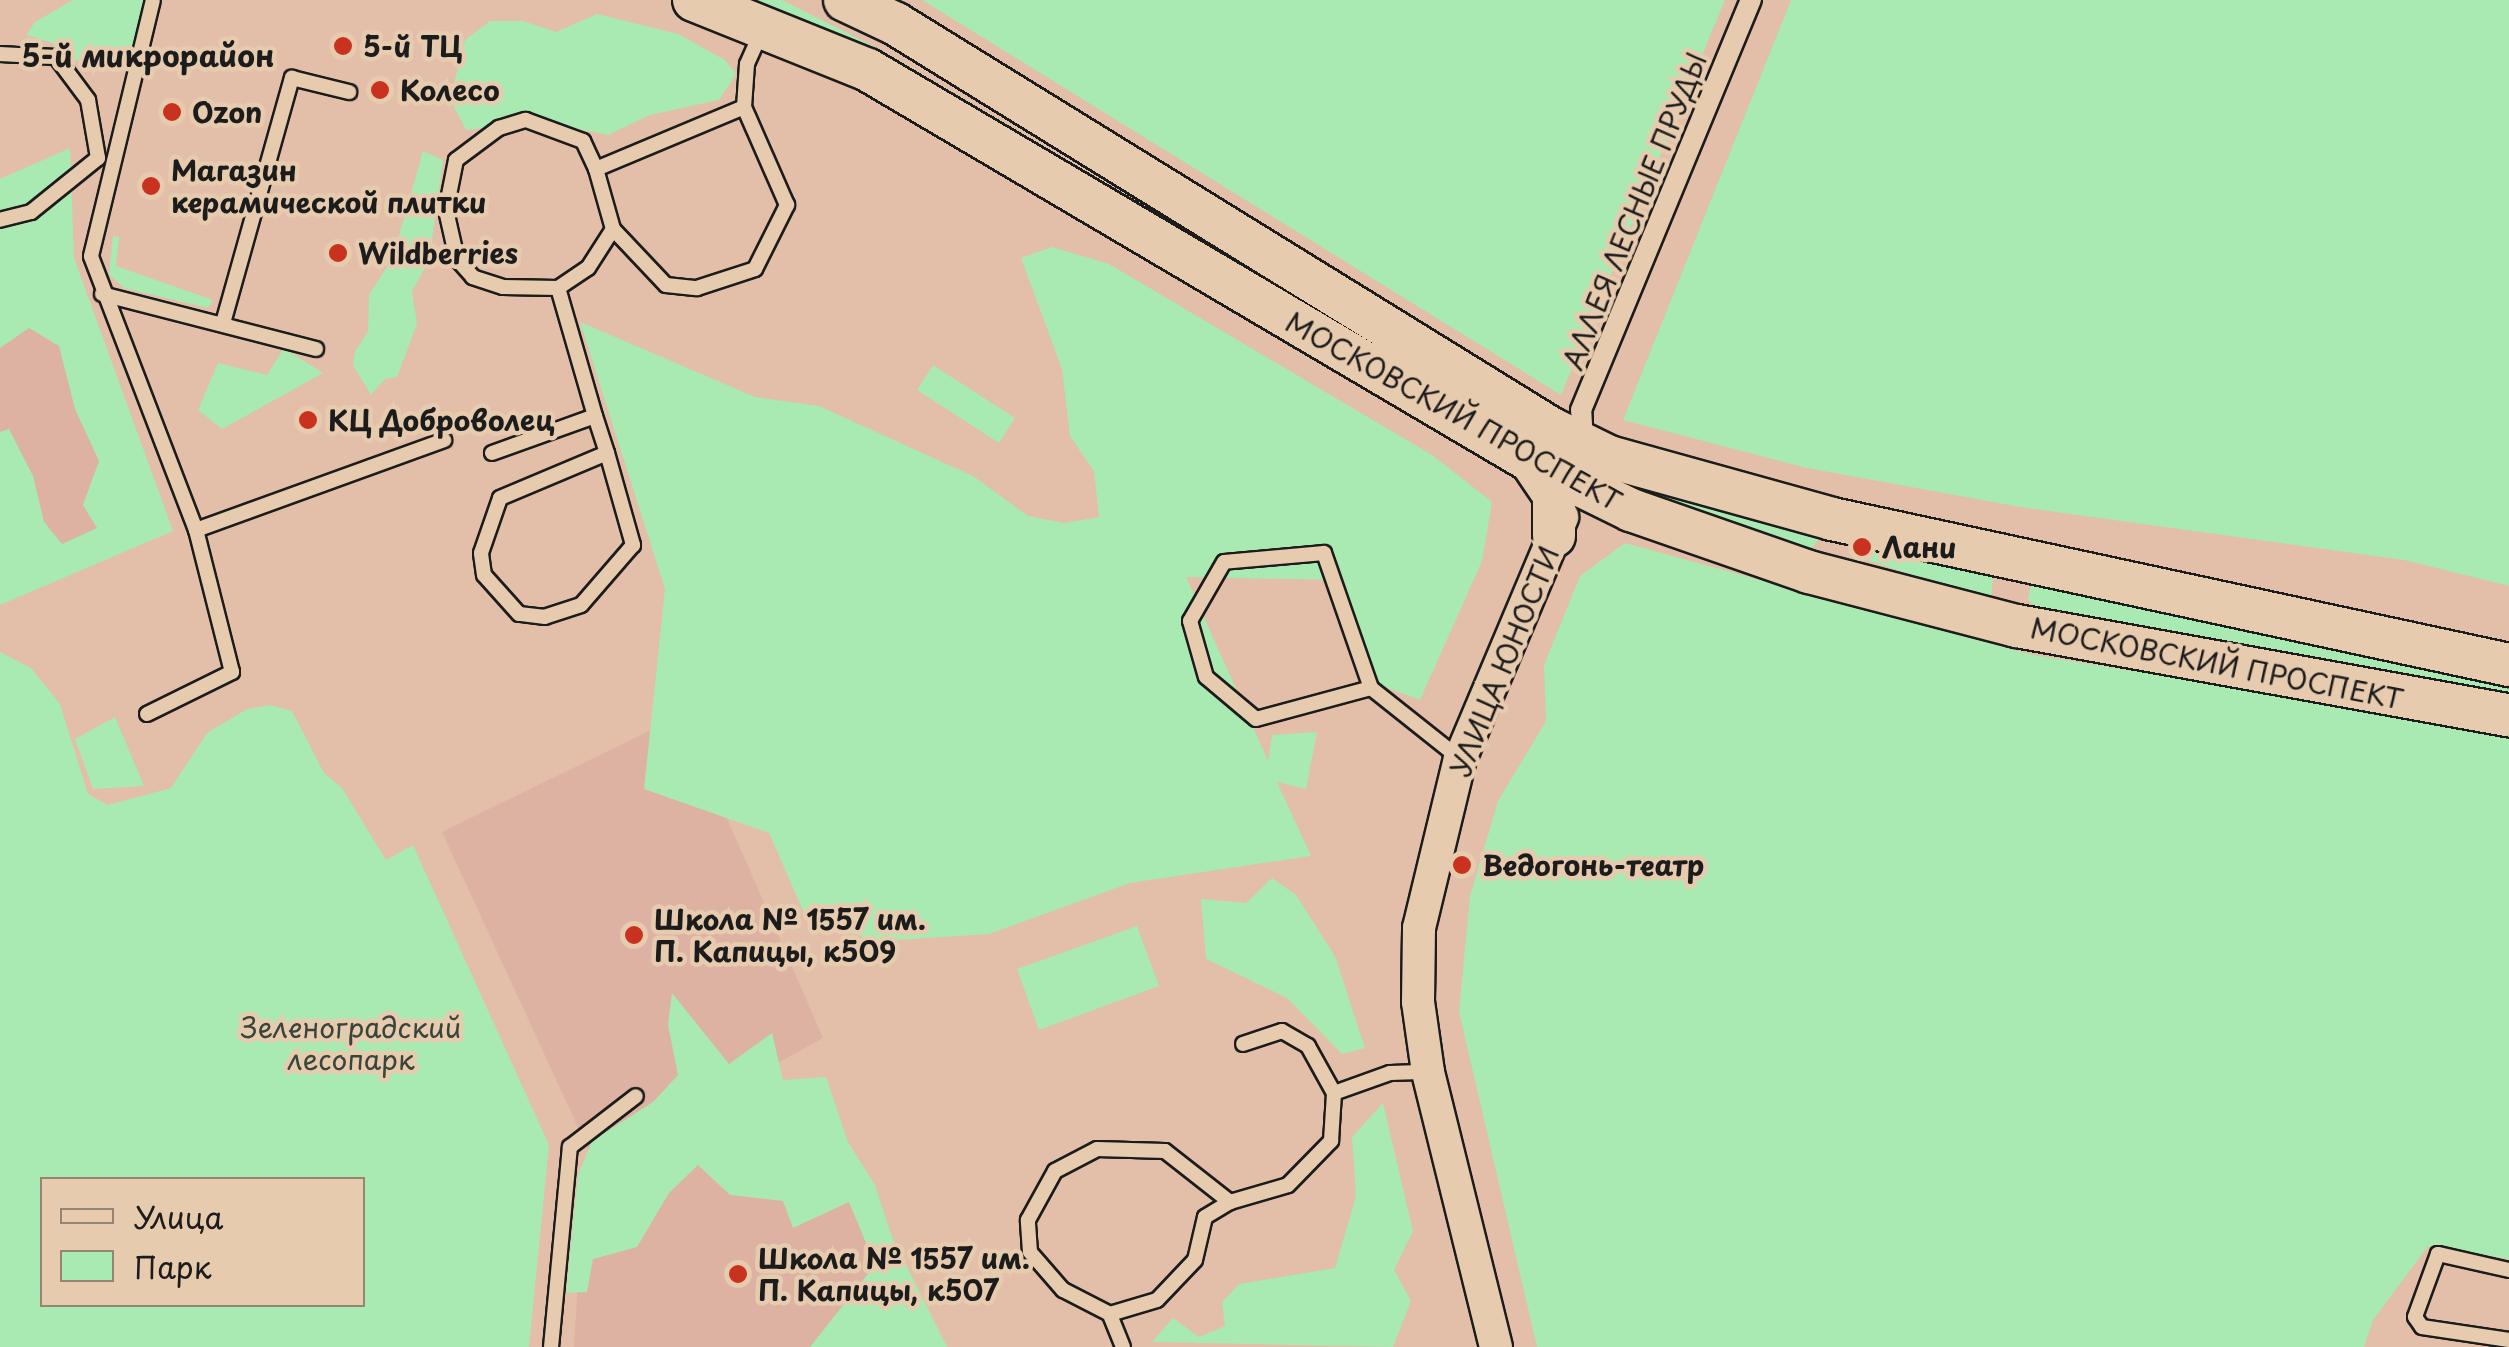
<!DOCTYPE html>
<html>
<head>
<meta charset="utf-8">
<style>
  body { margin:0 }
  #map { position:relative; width:2509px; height:1347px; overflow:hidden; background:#e3bea9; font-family:"Playpen Sans",sans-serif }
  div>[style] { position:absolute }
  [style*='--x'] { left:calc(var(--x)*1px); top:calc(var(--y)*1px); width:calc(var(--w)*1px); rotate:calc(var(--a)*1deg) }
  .built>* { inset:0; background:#ddb2a3 }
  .green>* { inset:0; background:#a9e9b2 }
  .roads { filter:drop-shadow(2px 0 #1c1c1c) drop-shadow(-2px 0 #1c1c1c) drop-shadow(0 2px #1c1c1c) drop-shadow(0 -2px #1c1c1c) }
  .service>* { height:14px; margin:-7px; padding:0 7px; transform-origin:7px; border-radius:7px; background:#e7cbae }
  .pedestrian>* { height:20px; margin:-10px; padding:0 10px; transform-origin:10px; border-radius:10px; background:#e7cbae }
  .tertiary>* { height:32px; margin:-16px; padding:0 16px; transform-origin:16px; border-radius:16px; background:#e7cbae }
  .primary>* { height:42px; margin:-21px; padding:0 21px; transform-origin:21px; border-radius:21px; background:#e7cbae }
  .dots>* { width:28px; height:28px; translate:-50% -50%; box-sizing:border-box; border:5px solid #e7cbae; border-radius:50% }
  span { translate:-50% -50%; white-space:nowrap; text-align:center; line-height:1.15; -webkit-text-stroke:9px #e7cbae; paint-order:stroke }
  .poi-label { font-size:28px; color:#1c1c1c; font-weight:700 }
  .left { translate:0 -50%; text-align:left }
  .street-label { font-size:28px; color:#1c1c1c }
  .park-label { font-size:28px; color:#38453a }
  .neighbourhood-label { font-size:30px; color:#1c1c1c; font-weight:700 }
  .legend { position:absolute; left:40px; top:1177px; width:325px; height:130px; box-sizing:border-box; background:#e7cbae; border:2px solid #968574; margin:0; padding:12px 18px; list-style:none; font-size:30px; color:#1c1c1c }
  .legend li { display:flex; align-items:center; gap:20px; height:50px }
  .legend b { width:50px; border:2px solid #968574 }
</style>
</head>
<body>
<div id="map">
  <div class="built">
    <div style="clip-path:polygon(34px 233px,161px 532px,0 597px,0 240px)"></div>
    <div style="clip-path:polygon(682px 715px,823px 1038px,595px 1164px,442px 832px)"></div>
    <div style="clip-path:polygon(802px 1079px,933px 1347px,574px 1347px,583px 1200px)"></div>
  </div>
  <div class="green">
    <div style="clip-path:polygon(73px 0,145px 0,128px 67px,78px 60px,67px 65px,52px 43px,26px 35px,35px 22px)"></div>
    <div style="clip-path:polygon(745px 0,782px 0,883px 51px,1416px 366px)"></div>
    <div style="clip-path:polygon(922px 0,1725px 0,1561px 395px)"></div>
    <div style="clip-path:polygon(1791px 0,2509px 0,2509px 586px,2404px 560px,2020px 507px,1807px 468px,1623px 420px)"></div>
    <div style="clip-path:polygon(597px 14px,678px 34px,725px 60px,736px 74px,719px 100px,650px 115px,608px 135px,549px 123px,541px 133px,508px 125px,466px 130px,450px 99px,465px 40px,490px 21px,523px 21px,556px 32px)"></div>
    <div style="clip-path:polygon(70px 148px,74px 258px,173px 531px,0 605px,0 432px,9px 429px,33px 476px,44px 522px,62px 544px,97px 528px,83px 505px,99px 461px,75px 409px,59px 346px,29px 328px,0 348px,0 179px)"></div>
    <div style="clip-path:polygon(423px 151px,443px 160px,429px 261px,412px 291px,417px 324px,397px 377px,385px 379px,371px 395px,353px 365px,355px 352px,368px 331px,369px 295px,393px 257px)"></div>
    <div style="clip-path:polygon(113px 236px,119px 237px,116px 266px,213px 300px,208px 308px,124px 288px,109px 274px)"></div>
    <div style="clip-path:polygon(1052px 247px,1109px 264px,1432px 455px,1492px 502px,1482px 561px,1420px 700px,1374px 683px,1344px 580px,1186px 577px,1268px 761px,1272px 735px,1317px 732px,1306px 789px,1277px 782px,1311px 856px,1130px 883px,989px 934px,880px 941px,808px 922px,769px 833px,644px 789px,665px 589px,580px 322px,755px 397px,819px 406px,973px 476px,1028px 516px,1064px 523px,1099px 517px,1094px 471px,1070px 436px,1062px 369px,1021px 258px)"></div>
    <div style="clip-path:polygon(284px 348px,323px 373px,222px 429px,198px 410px,218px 363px,267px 375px)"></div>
    <div style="clip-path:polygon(933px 365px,1015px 418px,999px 443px,917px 390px)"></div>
    <div style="clip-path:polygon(1605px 471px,1823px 535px,1809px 551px,1609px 485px)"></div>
    <div style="clip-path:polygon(1854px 533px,1994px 565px,1991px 601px,1849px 554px)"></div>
    <div style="clip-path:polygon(1625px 543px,2033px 655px,2509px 731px,2509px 1259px,2428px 1246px,2373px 1320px,2364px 1347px,1537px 1347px,1459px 1012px,1470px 896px,1498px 801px,1546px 721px,1544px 665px,1580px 576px)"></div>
    <div style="clip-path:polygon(2049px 581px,2509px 680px,2509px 700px,2044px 615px,2028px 600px,2031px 585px)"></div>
    <div style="clip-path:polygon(evenodd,0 652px,31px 668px,60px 704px,88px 794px,108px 805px,171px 788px,207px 733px,247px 709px,270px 705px,292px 711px,324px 773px,342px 788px,386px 860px,413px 845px,549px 1145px,529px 1347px,0 1347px,0 652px,42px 1180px,362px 1180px,362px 1304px,42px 1304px,42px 1180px)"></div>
    <div style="clip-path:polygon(115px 717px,144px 786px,93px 789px,75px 739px)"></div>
    <div style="clip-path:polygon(1272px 878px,1296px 895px,1335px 956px,1365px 1048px,1342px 1054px,1287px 998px,1206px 959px,1201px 899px,1246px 903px)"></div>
    <div style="clip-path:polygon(1137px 926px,1159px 986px,1039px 1030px,1017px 969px)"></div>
    <div style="clip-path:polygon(672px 993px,729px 1064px,772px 1033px,783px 1080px,826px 1077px,848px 1142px,875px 1185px,892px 1237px,947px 1347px,810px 1347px,875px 1265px,849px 1202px,793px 1228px,783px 1201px,730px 1195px,698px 1165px,669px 1193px,637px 1247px,593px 1259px,587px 1292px,566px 1293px,578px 1175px,592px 1141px,653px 1102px,678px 1075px,668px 1025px)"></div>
    <div style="clip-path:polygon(1383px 1103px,1413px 1231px,1394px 1270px,1411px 1301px,1393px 1347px,1152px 1342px,1173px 1318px,1199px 1337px,1225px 1326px,1222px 1302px,1239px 1284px,1335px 1268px,1356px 1196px,1352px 1137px)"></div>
  </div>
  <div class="roads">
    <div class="service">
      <div style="--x:0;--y:54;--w:56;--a:3.1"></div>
      <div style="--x:56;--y:57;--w:54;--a:53.3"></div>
      <div style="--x:88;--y:100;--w:59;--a:80.2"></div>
      <div style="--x:98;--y:158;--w:86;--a:141.1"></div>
      <div style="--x:31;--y:212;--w:32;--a:166"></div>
      <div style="--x:613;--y:229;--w:77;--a:46.6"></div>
      <div style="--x:666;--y:285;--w:31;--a:6"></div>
      <div style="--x:697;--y:288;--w:61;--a:-18.1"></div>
      <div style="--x:755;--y:269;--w:72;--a:-63.4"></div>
      <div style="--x:787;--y:205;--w:107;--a:-113.7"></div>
      <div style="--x:558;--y:288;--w:55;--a:-179"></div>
      <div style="--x:503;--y:287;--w:32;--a:-162"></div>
      <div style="--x:473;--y:277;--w:24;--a:-132"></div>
      <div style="--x:457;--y:259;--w:50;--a:-102.7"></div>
      <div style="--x:446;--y:210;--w:51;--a:-78.7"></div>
      <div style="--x:456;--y:160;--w:54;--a:-36.7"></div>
      <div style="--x:499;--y:128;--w:28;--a:-17"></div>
      <div style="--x:526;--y:120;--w:61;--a:20.2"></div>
      <div style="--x:583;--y:141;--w:31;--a:65"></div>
      <div style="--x:102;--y:294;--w:221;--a:14.4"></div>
      <div style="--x:223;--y:323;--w:255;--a:-74.3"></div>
      <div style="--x:292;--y:78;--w:59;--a:13.8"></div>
      <div style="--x:595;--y:416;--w:39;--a:72"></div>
      <div style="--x:607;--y:453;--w:96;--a:74.2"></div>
      <div style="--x:633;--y:545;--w:79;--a:130.9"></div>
      <div style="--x:581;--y:605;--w:38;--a:162"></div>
      <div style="--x:545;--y:617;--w:26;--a:-173"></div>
      <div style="--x:519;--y:614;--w:52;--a:-131.9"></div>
      <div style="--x:484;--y:575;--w:22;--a:-98"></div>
      <div style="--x:481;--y:553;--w:58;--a:-70.9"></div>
      <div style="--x:500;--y:498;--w:116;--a:-22.8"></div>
      <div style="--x:492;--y:453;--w:109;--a:-19.8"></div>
      <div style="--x:595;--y:416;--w:133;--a:-106.1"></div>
      <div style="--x:558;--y:288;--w:36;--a:-34"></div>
      <div style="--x:588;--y:268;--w:46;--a:-57.3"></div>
      <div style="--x:613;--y:229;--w:62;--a:-105.8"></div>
      <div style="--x:596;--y:169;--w:160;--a:-22.7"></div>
      <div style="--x:744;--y:107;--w:43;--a:-86"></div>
      <div style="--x:747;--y:64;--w:36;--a:-66"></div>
      <div style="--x:196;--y:530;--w:264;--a:-19.9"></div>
      <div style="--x:1371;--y:688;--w:143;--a:-109.2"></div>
      <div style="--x:1324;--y:553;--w:100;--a:174.9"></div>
      <div style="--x:1224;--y:562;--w:68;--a:120"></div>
      <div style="--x:1190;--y:621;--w:58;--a:74.1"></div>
      <div style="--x:1206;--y:677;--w:65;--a:40"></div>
      <div style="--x:1256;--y:719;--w:119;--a:-15.1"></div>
      <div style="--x:1371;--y:688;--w:112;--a:38.5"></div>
      <div style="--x:147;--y:714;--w:95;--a:-26.3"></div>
      <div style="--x:232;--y:672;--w:146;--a:-104.2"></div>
      <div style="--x:196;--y:530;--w:293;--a:-111"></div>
      <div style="--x:91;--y:256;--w:263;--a:-76.4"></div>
      <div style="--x:1334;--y:1093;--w:59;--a:-19.7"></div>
      <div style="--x:1390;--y:1073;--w:37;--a:-2"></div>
      <div style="--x:2509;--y:1270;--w:73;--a:-167.3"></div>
      <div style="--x:2438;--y:1254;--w:67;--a:110.1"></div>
      <div style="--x:2415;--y:1317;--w:12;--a:55"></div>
      <div style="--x:2422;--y:1327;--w:88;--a:8.5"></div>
      <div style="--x:1110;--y:1314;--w:53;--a:-152.9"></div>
      <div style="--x:1063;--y:1290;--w:50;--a:-131"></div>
      <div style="--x:1030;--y:1252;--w:32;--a:-94"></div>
      <div style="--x:1028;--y:1220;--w:56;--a:-61.1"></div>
      <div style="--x:1055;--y:1171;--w:47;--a:-27.6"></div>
      <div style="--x:1097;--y:1149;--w:68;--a:1.7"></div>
      <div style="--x:1165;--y:1151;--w:83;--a:38.1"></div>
      <div style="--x:551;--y:1347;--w:201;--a:-84.6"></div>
      <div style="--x:570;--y:1147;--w:83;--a:-37.7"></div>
      <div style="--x:1123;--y:1347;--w:35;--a:-112"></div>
      <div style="--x:1110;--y:1314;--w:49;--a:-16.6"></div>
      <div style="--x:1157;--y:1300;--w:55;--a:-46.5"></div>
      <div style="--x:1195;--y:1260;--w:44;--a:-76.9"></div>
      <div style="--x:1205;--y:1217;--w:29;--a:-31"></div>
      <div style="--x:1230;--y:1202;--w:60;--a:-16.3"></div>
      <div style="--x:1288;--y:1185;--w:62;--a:-45.7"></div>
      <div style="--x:1331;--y:1141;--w:48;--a:-86.4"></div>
      <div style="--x:1334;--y:1093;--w:54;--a:-119"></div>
      <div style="--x:1308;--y:1046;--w:30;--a:-150"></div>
      <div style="--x:1282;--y:1031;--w:41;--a:161.6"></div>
    </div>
    <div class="pedestrian">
      <div style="--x:1583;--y:444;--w:34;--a:-93"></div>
      <div style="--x:1581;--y:410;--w:444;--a:-67.5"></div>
    </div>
    <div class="tertiary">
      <div style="--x:1496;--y:1347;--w:283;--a:-103.9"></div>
      <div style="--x:1428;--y:1072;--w:71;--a:-98.1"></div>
      <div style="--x:1418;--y:1002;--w:74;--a:-89.2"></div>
      <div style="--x:1419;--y:928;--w:174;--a:-76.4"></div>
      <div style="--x:1460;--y:759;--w:263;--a:-67.1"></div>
    </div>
    <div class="primary">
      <div style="--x:694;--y:0;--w:188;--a:21.9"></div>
      <div style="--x:868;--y:70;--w:770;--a:30.53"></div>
      <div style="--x:1531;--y:461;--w:111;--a:26.1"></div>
      <div style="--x:1631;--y:510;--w:188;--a:19.2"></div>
      <div style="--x:1809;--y:572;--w:215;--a:14.6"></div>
      <div style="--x:2017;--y:626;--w:500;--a:10.3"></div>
      <div style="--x:845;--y:0;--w:56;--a:25.2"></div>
      <div style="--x:896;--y:24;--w:769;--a:31.71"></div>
      <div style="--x:1550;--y:428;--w:66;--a:26.2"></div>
      <div style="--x:1609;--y:457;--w:231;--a:15.5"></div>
      <div style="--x:1832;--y:519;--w:693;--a:12.17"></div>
      <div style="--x:1531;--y:461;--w:41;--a:55.9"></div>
      <div style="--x:1554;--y:495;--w:41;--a:90"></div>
    </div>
  </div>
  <div class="dots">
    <div style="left:343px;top:46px;background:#c8321e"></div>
    <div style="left:380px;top:90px;background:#c8321e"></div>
    <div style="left:172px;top:112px;background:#c8321e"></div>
    <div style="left:151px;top:186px;background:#c8321e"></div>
    <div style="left:338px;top:253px;background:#c8321e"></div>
    <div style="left:308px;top:420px;background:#c8321e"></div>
    <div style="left:1862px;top:547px;background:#c8321e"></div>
    <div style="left:1462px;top:865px;background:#c8321e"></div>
    <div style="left:634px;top:935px;background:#c8321e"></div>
    <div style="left:738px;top:1274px;background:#c8321e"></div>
  </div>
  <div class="poi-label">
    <span class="left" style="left:363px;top:46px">5-й ТЦ</span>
    <span class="left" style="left:400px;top:90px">Колесо</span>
    <span class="left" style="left:192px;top:112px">Ozon</span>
    <span class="left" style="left:171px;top:186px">Магазин<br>керамической плитки</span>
    <span class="left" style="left:358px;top:253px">Wildberries</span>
    <span class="left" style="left:328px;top:420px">КЦ Доброволец</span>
    <span class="left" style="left:1882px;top:547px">Лани</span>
    <span class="left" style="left:1482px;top:865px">Ведогонь-театр</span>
    <span class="left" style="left:654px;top:935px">Школа № 1557 им.<br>П. Капицы, к509</span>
    <span class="left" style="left:758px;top:1274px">Школа № 1557 им.<br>П. Капицы, к507</span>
  </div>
  <div class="street-label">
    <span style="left:1634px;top:211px;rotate:-68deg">АЛЛЕЯ ЛЕСНЫЕ ПРУДЫ</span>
    <span style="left:1454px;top:411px;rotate:29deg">МОСКОВСКИЙ ПРОСПЕКТ</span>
    <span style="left:1504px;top:661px;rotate:-68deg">УЛИЦА ЮНОСТИ</span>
    <span style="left:2217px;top:663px;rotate:11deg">МОСКОВСКИЙ ПРОСПЕКТ</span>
  </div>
  <div class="park-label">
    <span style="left:351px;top:1043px">Зеленоградский<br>лесопарк</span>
  </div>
  <div class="neighbourhood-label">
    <span style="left:148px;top:55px">5-й микрорайон</span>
  </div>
  <ul class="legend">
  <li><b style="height:12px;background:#e7cbae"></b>Улица</li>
  <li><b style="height:28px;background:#a9e9b2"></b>Парк</li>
  </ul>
</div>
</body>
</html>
